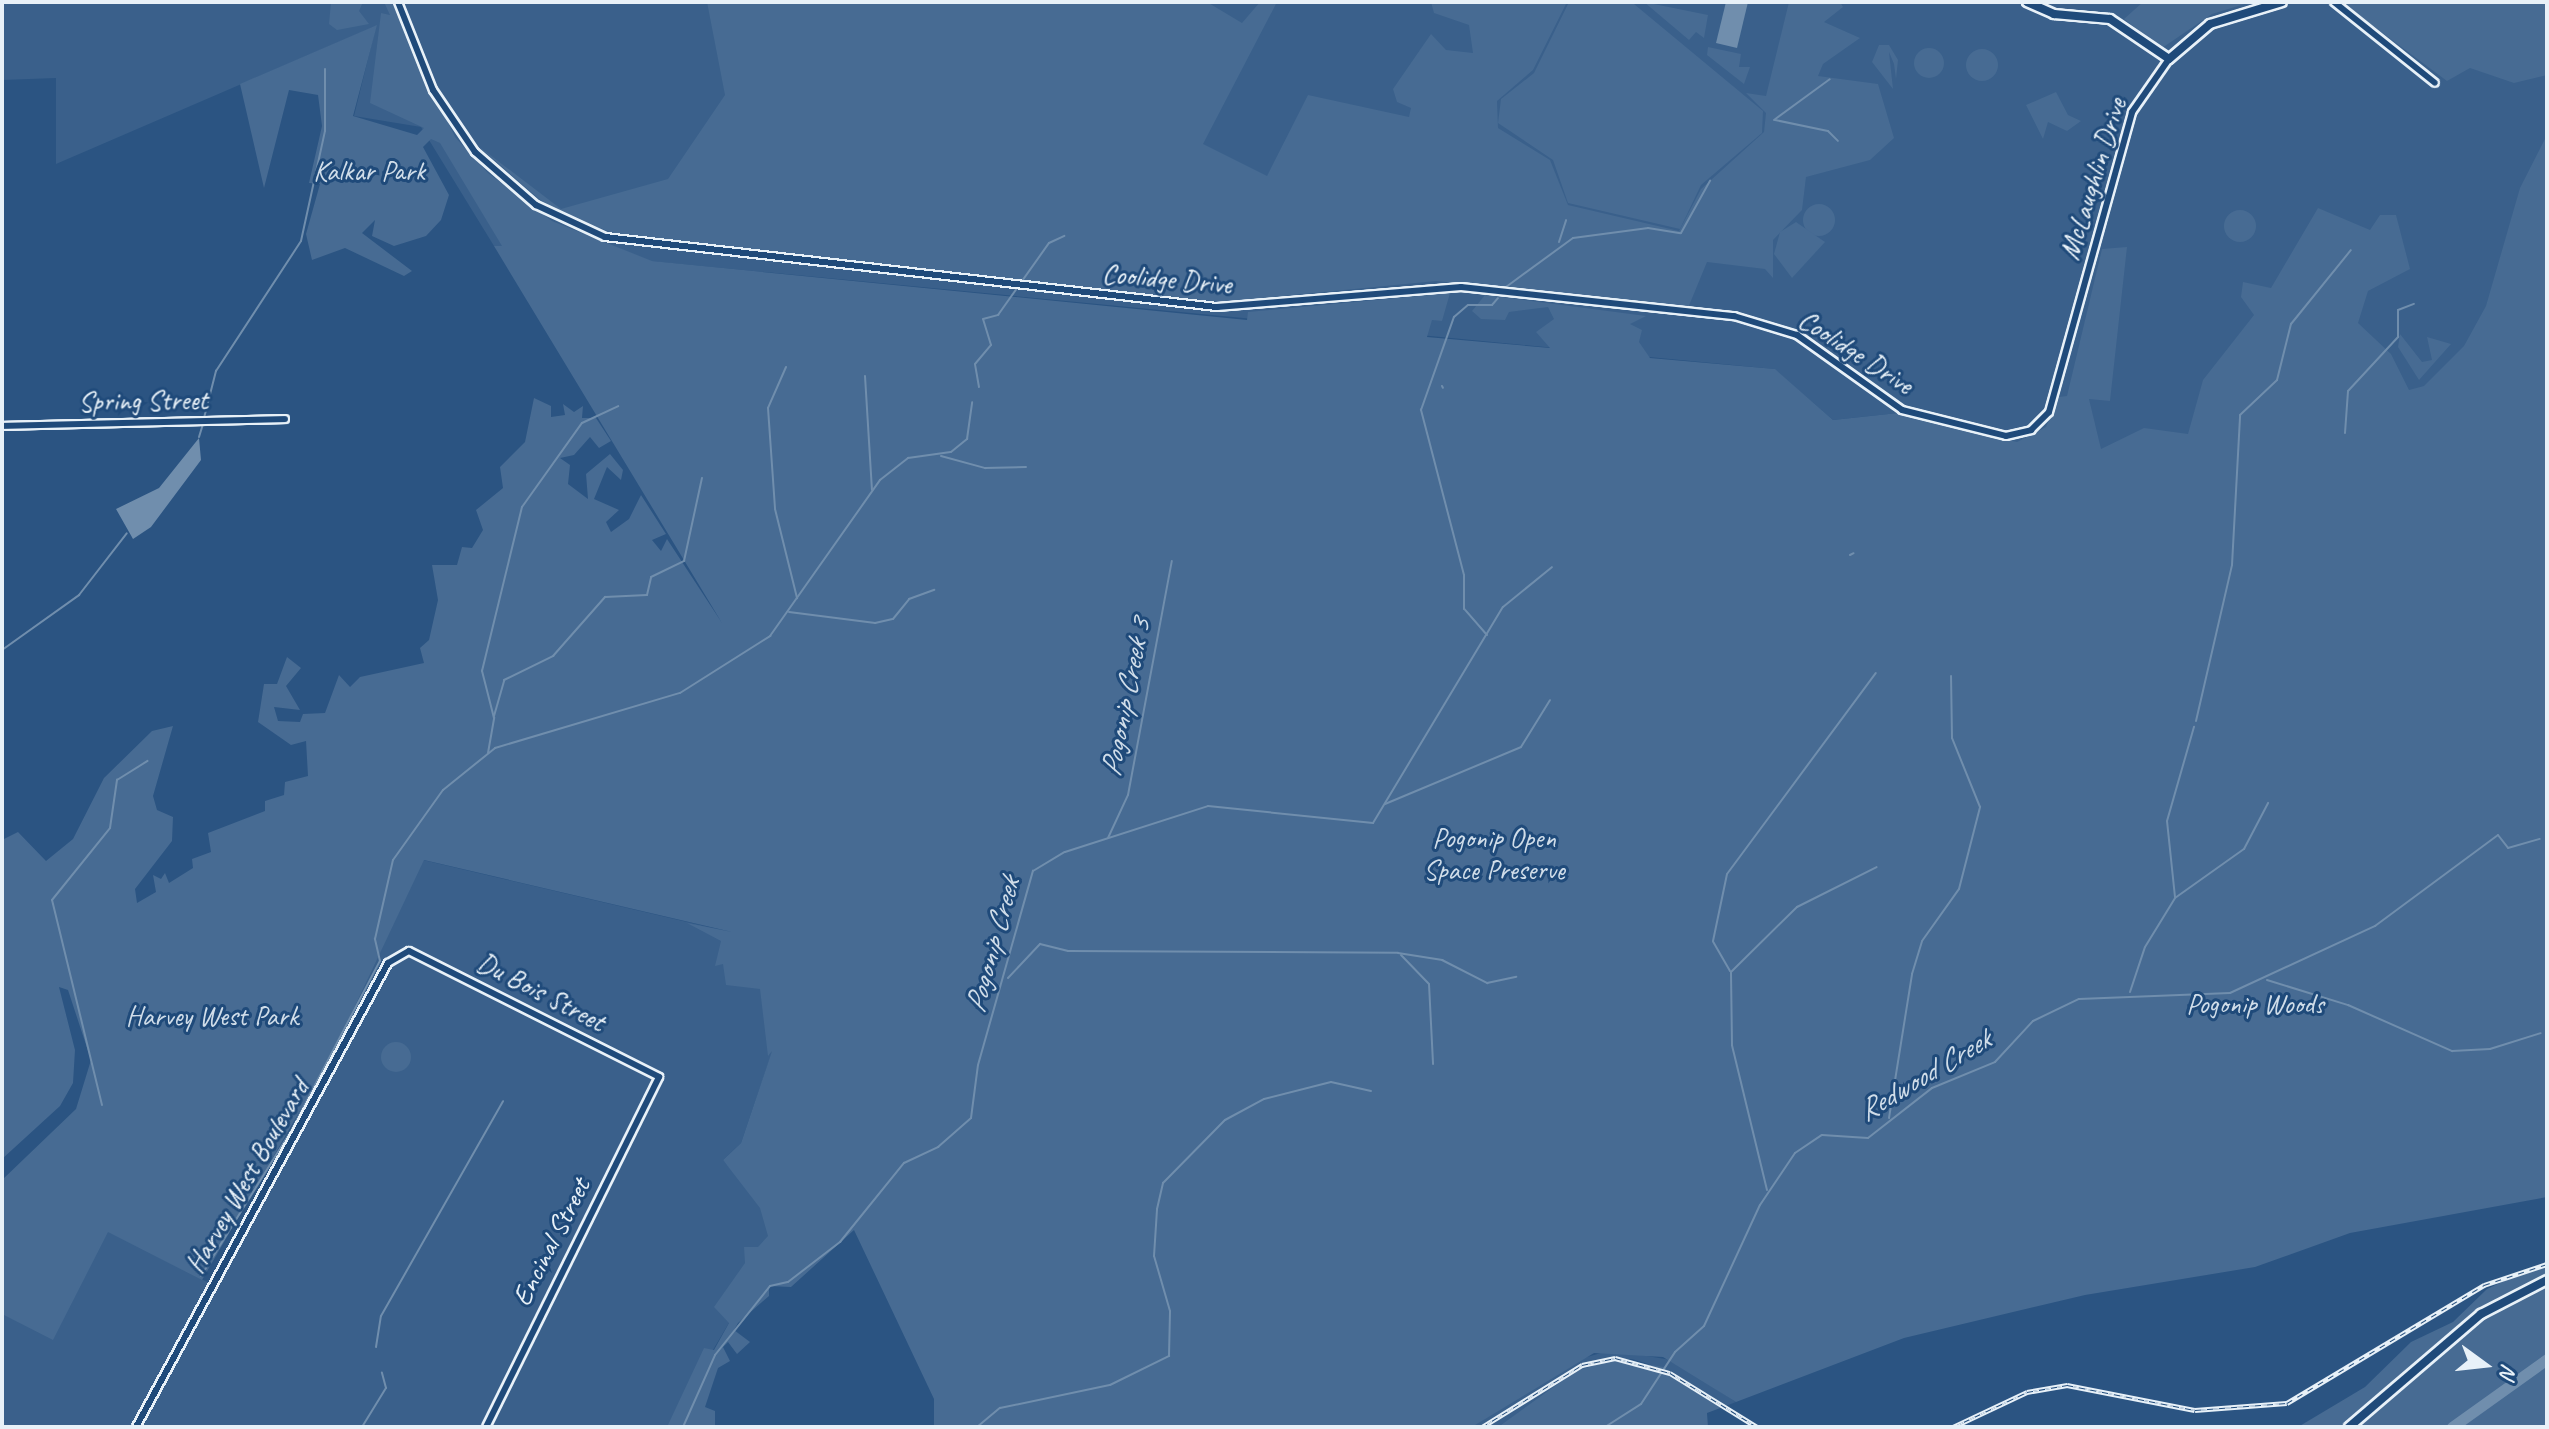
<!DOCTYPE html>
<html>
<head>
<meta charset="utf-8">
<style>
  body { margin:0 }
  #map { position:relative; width:2549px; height:1429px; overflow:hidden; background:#2b5482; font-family:Caveat,sans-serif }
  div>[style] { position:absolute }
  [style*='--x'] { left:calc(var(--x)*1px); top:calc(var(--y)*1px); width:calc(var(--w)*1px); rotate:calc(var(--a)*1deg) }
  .built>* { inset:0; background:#3a608b }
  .green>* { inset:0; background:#476b93 }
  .round { border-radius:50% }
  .water>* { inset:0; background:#708ead }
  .stream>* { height:2px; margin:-1px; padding:0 1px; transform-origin:1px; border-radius:1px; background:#708ead }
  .river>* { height:11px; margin:-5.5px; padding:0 5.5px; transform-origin:5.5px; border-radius:5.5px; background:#708ead }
  .roads { filter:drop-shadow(2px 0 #e8f1f8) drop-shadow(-2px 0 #e8f1f8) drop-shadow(0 2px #e8f1f8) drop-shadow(0 -2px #e8f1f8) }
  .minor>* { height:6px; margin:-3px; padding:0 3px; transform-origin:3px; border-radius:3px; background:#1f4a7a }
  .major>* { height:8px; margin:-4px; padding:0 4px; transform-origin:4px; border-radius:4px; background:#1f4a7a }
  .rail>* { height:5px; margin-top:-2.5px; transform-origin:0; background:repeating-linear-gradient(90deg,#1f4a7a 0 6px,#e8f1f8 0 12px); box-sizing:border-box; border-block:2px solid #e8f1f8 }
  span { translate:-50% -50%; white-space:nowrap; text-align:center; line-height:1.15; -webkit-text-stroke:6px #1f4a7a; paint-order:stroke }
  .park-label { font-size:28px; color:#d0dde9 }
  .street-label { font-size:28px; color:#e8f1f8 }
  .water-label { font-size:30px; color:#d0dde9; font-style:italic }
  .frame { position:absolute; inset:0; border:4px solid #e8f1f8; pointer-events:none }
  .north { position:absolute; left:2445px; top:1325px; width:80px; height:80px; -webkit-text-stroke:6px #1f4a7a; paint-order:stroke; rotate:105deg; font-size:22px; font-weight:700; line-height:32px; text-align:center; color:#e8f1f8 }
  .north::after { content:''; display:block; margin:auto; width:28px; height:36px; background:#e8f1f8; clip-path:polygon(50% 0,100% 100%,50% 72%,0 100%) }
</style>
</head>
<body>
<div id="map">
  <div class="built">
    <div style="clip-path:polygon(2px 2px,2547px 2px,2547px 454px,2379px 438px,2045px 505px,1898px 413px,1833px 420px,1774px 369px,494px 246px,421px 127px,354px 116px,376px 26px,56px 164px,56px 78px,2px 80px)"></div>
    <div style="clip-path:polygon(423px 860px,807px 950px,741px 1143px,723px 1160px,791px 1237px,746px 1294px,684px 1399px,685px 1427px,2px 1427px,2px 1314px,108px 1231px,211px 1284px,330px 1059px)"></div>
    <div style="clip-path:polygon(1611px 1350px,1671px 1360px,1736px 1402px,1723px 1407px,1671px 1371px,1632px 1359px,1591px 1364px,1498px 1427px,1472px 1427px,1570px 1362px)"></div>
  </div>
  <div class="green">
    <div style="clip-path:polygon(331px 2px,363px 2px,359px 11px,369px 24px,337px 30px,329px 24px)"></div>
    <div style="clip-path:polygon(384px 2px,392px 2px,455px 137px,488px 173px,552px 221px,652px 261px,1247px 320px,1248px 312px,1450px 293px,1442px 321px,1432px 320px,1427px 337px,1550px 348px,1536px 332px,1554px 319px,1548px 307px,1509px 312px,1505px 320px,1481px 319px,1472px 311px,1485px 295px,1646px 316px,1630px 324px,1642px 330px,1639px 342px,1650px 358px,1775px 369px,1833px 420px,1898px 413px,2017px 442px,2046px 427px,2059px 397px,2067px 396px,2102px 249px,2127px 247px,2110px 401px,2089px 399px,2101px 449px,2144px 428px,2188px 434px,2203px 380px,2254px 315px,2241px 297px,2243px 282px,2271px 288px,2318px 208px,2370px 230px,2380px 215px,2396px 215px,2410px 269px,2368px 291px,2358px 323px,2391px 354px,2409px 390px,2424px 386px,2464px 346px,2486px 306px,2520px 188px,2547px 135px,2547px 1197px,2350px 1233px,2255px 1267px,2085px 1295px,1904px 1338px,1736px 1402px,1663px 1357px,1594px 1353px,1472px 1427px,934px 1427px,934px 1399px,854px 1230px,791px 1287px,769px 1286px,769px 1296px,738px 1323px,734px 1330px,750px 1342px,737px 1354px,728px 1342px,723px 1347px,730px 1361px,718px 1368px,705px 1407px,715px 1411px,715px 1427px,667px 1427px,704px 1348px,714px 1350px,729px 1323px,714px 1307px,745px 1263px,744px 1247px,758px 1247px,768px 1236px,760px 1208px,723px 1160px,741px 1143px,772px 1051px,768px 1056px,760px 989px,726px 985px,723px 964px,715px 966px,721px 941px,687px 923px,732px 932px,424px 860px,330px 1059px,202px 1280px,108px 1232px,53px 1340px,2px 1314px,2px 1180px,76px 1109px,91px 1060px,68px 990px,59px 987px,75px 1050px,73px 1083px,60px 1106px,2px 1159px,2px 840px,18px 832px,46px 861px,73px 839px,104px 778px,152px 731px,173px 726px,153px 796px,157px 810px,173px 817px,172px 841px,135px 889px,137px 903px,156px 892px,153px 875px,161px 879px,165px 873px,169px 883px,193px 868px,192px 859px,211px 852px,208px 833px,265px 811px,265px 801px,284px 795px,285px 782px,308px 776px,306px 741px,291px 745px,258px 722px,264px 684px,277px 684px,287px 657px,301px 668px,286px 686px,300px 710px,274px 707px,278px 721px,300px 722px,303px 714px,325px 713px,339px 675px,350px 687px,360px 677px,424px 663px,420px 648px,429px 640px,438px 600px,432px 565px,457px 565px,462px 547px,472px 548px,483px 530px,476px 510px,503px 488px,500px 467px,525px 442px,534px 398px,551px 406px,551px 417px,565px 415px,563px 404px,574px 412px,583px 406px,582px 418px,596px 418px,611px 441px,599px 448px,590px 437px,574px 455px,560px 458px,570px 465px,568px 484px,588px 499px,586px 474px,610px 454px,623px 470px,621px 480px,607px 467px,594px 499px,619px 510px,606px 522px,611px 532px,629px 519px,641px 495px,666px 534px,652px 540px,661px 551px,667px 539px,722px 623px,494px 246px,502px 246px,440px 143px,431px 139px,423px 147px,449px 195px,441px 220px,426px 236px,394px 246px,372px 236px,375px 220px,362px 233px,412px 271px,404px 276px,345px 248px,312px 260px,306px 234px,320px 184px,309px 183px,322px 126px,318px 95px,289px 90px,264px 188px,240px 84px,377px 25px,353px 116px,417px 135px,424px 128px,370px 103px,381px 13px,390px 15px)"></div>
    <div style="clip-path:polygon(707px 2px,1207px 2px,1242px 23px,1260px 2px,1277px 2px,1203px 144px,1267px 176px,1308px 95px,1409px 117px,1411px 108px,1397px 102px,1393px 89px,1431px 34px,1446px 50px,1473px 53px,1469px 25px,1434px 13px,1431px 2px,1567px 2px,1533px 70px,1497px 101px,1498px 128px,1550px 160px,1568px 205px,1679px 231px,1701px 189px,1764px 132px,1766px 113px,1746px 93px,1766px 96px,1789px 2px,1840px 2px,1843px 7px,1824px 22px,1860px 38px,1823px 64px,1818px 76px,1878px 84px,1894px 138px,1870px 160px,1806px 177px,1802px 210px,1773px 240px,1773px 278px,1765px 269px,1707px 262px,1688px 308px,1436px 281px,1220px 302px,624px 237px,565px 215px,539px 199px,477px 145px,561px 209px,668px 179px,725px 95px)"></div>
    <div style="clip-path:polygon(1569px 2px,1634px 4px,1763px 111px,1762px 133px,1701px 185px,1680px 229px,1568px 203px,1553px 160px,1498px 123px,1501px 99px,1534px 73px)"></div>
    <div style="clip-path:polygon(1644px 2px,1708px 15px,1704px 38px,1696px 32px,1689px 40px)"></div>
    <div style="clip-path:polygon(2143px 2px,2251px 2px,2212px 14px,2162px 48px,2124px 19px)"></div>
    <div style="clip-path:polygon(2341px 2px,2547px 2px,2547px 75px,2514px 83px,2470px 68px,2447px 81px)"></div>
    <div style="clip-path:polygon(1879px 45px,1889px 45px,1898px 60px,1896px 79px,1894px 64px,1889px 52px,1893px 89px,1872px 62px)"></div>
    <div style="clip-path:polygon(1708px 47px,1741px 54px,1739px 67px,1750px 67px,1744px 84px,1707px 55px)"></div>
    <div class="round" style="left:1914px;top:48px;width:30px;height:30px"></div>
    <div class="round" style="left:1966px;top:49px;width:32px;height:32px"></div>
    <div style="clip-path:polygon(2056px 92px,2068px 115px,2081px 121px,2067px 131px,2048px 122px,2043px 139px,2026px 105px)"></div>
    <div class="round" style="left:1803px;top:204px;width:32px;height:32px"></div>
    <div class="round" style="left:2224px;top:210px;width:32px;height:32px"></div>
    <div style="clip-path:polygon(1796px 222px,1825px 242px,1792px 278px,1774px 254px,1780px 232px)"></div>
    <div style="clip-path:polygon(2400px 334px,2422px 362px,2432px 360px,2427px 337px,2451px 344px,2419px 380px,2398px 347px)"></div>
    <div class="round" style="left:381px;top:1042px;width:30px;height:30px"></div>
    <div style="clip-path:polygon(2547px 1261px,2547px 1427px,2298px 1427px,2365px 1387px,2411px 1342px,2453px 1322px,2487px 1289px)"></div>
    <div style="clip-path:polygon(1615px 1359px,1663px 1367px,1723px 1407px,1707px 1413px,1708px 1427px,1498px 1427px,1576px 1371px)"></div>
  </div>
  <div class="water">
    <div style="clip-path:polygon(1726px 2px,1748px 2px,1737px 48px,1716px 43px)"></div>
    <div style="clip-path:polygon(199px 438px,201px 460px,151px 527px,133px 539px,116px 509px,159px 488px)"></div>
  </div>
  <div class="stream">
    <div style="--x:1774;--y:120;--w:69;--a:-36.2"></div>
    <div style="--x:1775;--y:120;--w:54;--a:11.7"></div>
    <div style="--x:1828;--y:131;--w:14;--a:45"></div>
    <div style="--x:1559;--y:242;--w:23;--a:-72"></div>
    <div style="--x:1506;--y:287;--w:83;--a:-36.2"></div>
    <div style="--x:1573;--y:238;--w:76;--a:-7.6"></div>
    <div style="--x:1648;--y:228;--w:33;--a:9"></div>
    <div style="--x:1681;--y:233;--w:60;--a:-60.9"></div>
    <div style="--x:786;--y:367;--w:45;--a:113.7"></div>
    <div style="--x:768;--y:408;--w:101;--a:86"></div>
    <div style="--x:775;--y:509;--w:92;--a:76.1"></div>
    <div style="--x:865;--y:376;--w:114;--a:86.5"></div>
    <div style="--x:1442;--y:386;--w:2;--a:63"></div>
    <div style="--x:979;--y:387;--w:23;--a:-100"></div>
    <div style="--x:975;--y:364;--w:25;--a:-50"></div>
    <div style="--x:991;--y:345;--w:27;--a:-107"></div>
    <div style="--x:983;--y:319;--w:16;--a:-15"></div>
    <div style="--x:998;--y:315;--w:88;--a:-54.7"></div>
    <div style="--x:1049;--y:243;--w:17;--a:-25"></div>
    <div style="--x:204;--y:418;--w:49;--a:-75.7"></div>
    <div style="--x:216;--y:371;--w:155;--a:-56.8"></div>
    <div style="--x:301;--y:241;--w:113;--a:-77.7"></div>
    <div style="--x:325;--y:131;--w:62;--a:-90"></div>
    <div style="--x:2345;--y:433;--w:42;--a:-85.9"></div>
    <div style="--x:2348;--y:391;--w:74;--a:-47.2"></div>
    <div style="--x:2398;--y:337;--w:27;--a:-90"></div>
    <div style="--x:2398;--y:310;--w:17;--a:-21"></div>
    <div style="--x:199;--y:437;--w:14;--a:-73"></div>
    <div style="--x:941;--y:456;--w:46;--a:15.3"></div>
    <div style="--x:985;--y:468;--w:41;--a:-1.4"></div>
    <div style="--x:1850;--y:555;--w:4;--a:-27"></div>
    <div style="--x:789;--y:612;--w:87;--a:7.3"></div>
    <div style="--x:875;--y:623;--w:18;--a:-13"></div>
    <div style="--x:893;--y:619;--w:26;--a:-51"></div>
    <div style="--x:909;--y:599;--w:27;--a:-20"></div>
    <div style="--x:1487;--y:635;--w:35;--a:-131"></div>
    <div style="--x:1464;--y:609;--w:34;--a:-90"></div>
    <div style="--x:1464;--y:575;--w:171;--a:-104.6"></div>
    <div style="--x:1421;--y:410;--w:99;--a:-70.5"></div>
    <div style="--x:1454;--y:317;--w:18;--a:-41"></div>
    <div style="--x:1468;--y:305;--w:24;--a:0"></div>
    <div style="--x:1492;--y:305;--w:9;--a:-49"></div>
    <div style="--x:2;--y:650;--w:95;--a:-35.5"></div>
    <div style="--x:79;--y:595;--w:78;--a:-52.3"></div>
    <div style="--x:494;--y:716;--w:37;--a:-74"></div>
    <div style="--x:504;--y:680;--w:55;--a:-26.1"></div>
    <div style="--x:553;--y:656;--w:79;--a:-48.6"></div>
    <div style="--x:605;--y:597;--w:42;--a:-2.7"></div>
    <div style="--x:647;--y:595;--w:18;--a:-77"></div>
    <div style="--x:651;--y:577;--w:37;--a:-26"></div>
    <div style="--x:684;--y:561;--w:85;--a:-77.8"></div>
    <div style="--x:2196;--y:721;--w:160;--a:-77"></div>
    <div style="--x:2232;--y:565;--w:150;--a:-86.9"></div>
    <div style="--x:2240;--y:415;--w:51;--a:-43.4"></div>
    <div style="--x:2277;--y:380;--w:58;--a:-76"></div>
    <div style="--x:2291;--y:324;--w:95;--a:-51"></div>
    <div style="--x:488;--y:753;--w:36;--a:-80"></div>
    <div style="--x:494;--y:718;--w:49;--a:-104.3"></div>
    <div style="--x:482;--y:671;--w:169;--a:-76.3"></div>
    <div style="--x:522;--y:507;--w:103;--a:-54.5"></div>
    <div style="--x:582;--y:423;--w:40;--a:-25"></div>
    <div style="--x:1385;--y:804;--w:147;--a:-22.7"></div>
    <div style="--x:1521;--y:747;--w:55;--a:-58.3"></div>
    <div style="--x:1108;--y:838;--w:47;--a:-65.1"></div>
    <div style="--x:1128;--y:795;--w:238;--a:-79.4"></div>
    <div style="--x:2175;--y:897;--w:76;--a:-96"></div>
    <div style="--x:2167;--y:821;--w:98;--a:-74"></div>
    <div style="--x:1401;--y:955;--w:40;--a:46"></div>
    <div style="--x:1429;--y:984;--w:80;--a:87.1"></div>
    <div style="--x:1730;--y:971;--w:34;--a:-120"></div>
    <div style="--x:1713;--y:941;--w:68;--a:-78.2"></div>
    <div style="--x:1727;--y:874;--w:250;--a:-53.5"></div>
    <div style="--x:1008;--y:978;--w:47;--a:-46.7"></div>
    <div style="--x:1040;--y:944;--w:29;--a:14"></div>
    <div style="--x:1068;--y:951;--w:330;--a:0.3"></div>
    <div style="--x:1398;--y:953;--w:45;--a:9"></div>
    <div style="--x:1442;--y:960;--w:51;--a:27.1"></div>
    <div style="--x:1487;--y:983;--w:30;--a:-12"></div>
    <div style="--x:2267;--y:980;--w:85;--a:17.2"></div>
    <div style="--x:2348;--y:1005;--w:114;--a:23.9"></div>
    <div style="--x:2452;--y:1051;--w:38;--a:-3"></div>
    <div style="--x:2490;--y:1049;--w:53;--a:-17.4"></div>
    <div style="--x:2130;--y:992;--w:47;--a:-71.6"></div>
    <div style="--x:2145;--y:947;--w:57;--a:-58.5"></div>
    <div style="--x:2175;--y:898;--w:85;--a:-35.4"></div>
    <div style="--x:2244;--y:849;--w:52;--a:-62.4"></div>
    <div style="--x:102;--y:1105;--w:211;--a:-103.7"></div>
    <div style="--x:52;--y:900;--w:92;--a:-51.1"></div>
    <div style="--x:110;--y:828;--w:49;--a:-81.7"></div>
    <div style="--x:117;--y:780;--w:36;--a:-32"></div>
    <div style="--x:1889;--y:1118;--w:146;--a:-80.9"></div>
    <div style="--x:1912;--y:974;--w:34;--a:-73"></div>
    <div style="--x:1922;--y:941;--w:64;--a:-54.6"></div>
    <div style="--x:1959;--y:889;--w:85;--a:-75.6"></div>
    <div style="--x:1980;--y:807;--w:74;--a:-112.1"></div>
    <div style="--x:1952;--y:738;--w:62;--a:-90.9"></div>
    <div style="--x:1767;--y:1190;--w:149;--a:-103.6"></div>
    <div style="--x:1732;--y:1045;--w:73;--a:-90.8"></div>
    <div style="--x:1731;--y:972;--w:93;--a:-44.6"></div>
    <div style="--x:1797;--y:907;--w:89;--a:-26.6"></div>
    <div style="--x:201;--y:1276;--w:173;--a:-58.2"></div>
    <div style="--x:292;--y:1129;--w:190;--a:-62.4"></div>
    <div style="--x:380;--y:961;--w:23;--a:-103"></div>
    <div style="--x:375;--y:939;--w:81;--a:-77.2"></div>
    <div style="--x:393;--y:860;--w:86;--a:-54.5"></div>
    <div style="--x:443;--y:790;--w:67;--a:-38.9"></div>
    <div style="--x:495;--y:748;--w:193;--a:-16.6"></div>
    <div style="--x:680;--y:693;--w:107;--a:-32.3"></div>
    <div style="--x:770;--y:636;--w:191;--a:-54.8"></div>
    <div style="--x:880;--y:480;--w:36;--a:-38"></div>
    <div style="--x:908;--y:458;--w:43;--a:-7.9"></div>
    <div style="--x:951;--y:452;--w:21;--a:-39"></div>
    <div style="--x:967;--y:439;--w:37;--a:-82"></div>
    <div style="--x:376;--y:1347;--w:31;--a:-81"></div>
    <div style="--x:381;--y:1316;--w:247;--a:-60.4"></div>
    <div style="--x:362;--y:1427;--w:46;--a:-58.4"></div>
    <div style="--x:386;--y:1388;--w:16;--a:-105"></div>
    <div style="--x:683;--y:1427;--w:79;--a:-66"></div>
    <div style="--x:715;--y:1355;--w:88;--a:-51.4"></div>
    <div style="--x:770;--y:1286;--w:18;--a:-13"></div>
    <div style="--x:788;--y:1282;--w:66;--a:-37.6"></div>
    <div style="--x:840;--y:1242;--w:102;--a:-51"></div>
    <div style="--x:904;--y:1163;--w:38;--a:-25"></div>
    <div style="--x:938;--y:1147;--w:44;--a:-41.3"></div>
    <div style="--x:971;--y:1118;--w:53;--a:-82.5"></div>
    <div style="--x:978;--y:1065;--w:202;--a:-74.2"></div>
    <div style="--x:1033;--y:871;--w:37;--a:-31"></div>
    <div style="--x:1065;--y:852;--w:150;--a:-17.8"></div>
    <div style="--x:1208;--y:806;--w:166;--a:5.9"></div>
    <div style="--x:1373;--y:823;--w:252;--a:-59"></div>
    <div style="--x:1503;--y:607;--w:63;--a:-39.2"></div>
    <div style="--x:977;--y:1427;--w:30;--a:-40"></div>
    <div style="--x:1000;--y:1408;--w:112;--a:-11.8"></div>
    <div style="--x:1110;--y:1385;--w:66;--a:-26.2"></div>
    <div style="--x:1169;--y:1356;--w:45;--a:-88.7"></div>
    <div style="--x:1170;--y:1311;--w:57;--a:-106.2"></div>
    <div style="--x:1154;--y:1256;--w:47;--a:-86.3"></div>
    <div style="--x:1157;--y:1209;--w:27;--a:-77"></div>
    <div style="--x:1163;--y:1183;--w:88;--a:-45.5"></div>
    <div style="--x:1225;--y:1120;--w:44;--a:-28.3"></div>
    <div style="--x:1264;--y:1099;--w:69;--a:-14.2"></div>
    <div style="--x:1331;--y:1082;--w:41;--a:12.7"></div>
    <div style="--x:1605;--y:1427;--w:43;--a:-32.6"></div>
    <div style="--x:1641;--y:1404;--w:62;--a:-56.8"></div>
    <div style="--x:1675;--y:1352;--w:39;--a:-42"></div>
    <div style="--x:1704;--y:1326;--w:133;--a:-65.2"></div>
    <div style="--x:1760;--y:1205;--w:63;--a:-56.1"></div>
    <div style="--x:1795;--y:1153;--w:32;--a:-34"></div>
    <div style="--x:1822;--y:1135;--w:46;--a:3.7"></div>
    <div style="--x:1868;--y:1138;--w:81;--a:-38"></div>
    <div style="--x:1932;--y:1088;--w:68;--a:-22.4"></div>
    <div style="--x:1995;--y:1062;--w:56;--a:-47.2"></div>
    <div style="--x:2033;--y:1021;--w:51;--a:-25.6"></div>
    <div style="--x:2079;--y:999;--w:151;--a:-2.3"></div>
    <div style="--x:2230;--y:993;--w:160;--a:-24.8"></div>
    <div style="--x:2375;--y:926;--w:153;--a:-36.5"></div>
    <div style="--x:2498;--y:835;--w:16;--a:52"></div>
    <div style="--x:2508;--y:848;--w:33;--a:-16"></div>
  </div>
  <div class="river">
    <div style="--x:2452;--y:1427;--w:117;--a:-35.6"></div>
  </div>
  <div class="roads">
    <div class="minor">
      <div style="--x:398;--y:2;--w:95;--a:68.3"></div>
      <div style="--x:433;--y:90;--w:75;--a:55.9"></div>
      <div style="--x:475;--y:152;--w:81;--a:41"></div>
      <div style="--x:536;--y:205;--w:76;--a:24.9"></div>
      <div style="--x:605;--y:237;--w:616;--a:6.53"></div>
      <div style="--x:1217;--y:307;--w:245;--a:-4.7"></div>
      <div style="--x:1461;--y:287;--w:275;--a:6.1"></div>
      <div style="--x:1734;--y:316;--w:66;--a:16.8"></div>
      <div style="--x:1797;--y:335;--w:129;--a:35.5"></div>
      <div style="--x:1902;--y:410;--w:107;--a:14"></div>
      <div style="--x:2006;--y:436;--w:26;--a:-13"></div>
      <div style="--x:2031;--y:430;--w:25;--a:-45"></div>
      <div style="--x:2049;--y:412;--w:311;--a:-74.5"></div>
      <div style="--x:2132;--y:112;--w:65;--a:-55.1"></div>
      <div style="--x:2334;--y:2;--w:129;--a:38.7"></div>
      <div style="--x:2;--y:426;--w:283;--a:-1.4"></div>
      <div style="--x:136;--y:1427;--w:528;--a:-61.49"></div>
      <div style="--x:388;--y:963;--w:24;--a:-30"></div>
      <div style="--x:409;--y:951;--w:280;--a:26.7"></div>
      <div style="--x:659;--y:1077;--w:390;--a:116.3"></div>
    </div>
    <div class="major">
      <div style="--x:2027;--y:2;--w:30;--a:24"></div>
      <div style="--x:2054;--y:14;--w:56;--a:5.1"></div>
      <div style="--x:2110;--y:19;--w:71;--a:34.1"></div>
      <div style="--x:2169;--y:59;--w:54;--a:-40.5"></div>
      <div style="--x:2210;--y:24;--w:75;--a:-17"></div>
      <div style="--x:2349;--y:1427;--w:174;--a:-40.6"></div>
      <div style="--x:2481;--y:1314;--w:74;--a:-27.3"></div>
    </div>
  </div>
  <div class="rail">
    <div style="--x:1482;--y:1427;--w:118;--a:-31.8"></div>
    <div style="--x:1582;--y:1365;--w:34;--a:-12"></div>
    <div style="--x:1615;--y:1358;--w:57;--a:15.3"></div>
    <div style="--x:1670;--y:1373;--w:102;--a:31.8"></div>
    <div style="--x:1953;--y:1427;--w:82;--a:-25.3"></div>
    <div style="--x:2027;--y:1392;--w:41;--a:-9.9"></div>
    <div style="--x:2067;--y:1385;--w:130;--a:11.1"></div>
    <div style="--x:2195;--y:1410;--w:92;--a:-4.4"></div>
    <div style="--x:2287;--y:1403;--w:230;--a:-30.9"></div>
    <div style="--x:2484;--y:1285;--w:66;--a:-18.4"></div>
  </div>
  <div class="park-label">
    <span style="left:369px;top:171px">Kalkar Park</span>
    <span style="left:1494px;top:854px">Pogonip Open<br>Space Preserve</span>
    <span style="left:2255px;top:1004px">Pogonip Woods</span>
    <span style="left:212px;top:1016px">Harvey West Park</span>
  </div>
  <div class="street-label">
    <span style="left:2093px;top:179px;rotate:-73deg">McLaughlin Drive</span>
    <span style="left:1167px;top:279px;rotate:5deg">Coolidge Drive</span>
    <span style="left:1856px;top:352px;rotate:33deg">Coolidge Drive</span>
    <span style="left:143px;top:401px;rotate:-1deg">Spring Street</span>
    <span style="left:541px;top:992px;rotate:27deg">Du Bois Street</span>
    <span style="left:247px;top:1176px;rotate:-60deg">Harvey West Boulevard</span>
    <span style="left:551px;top:1242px;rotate:-63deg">Encinal Street</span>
  </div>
  <div class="water-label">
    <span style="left:1125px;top:698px;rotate:-79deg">Pogonip Creek 3</span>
    <span style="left:992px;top:945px;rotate:-75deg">Pogonip Creek</span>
    <span style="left:1924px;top:1075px;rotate:-31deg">Redwood Creek</span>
  </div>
  <div class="frame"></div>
  <div class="north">N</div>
</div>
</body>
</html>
